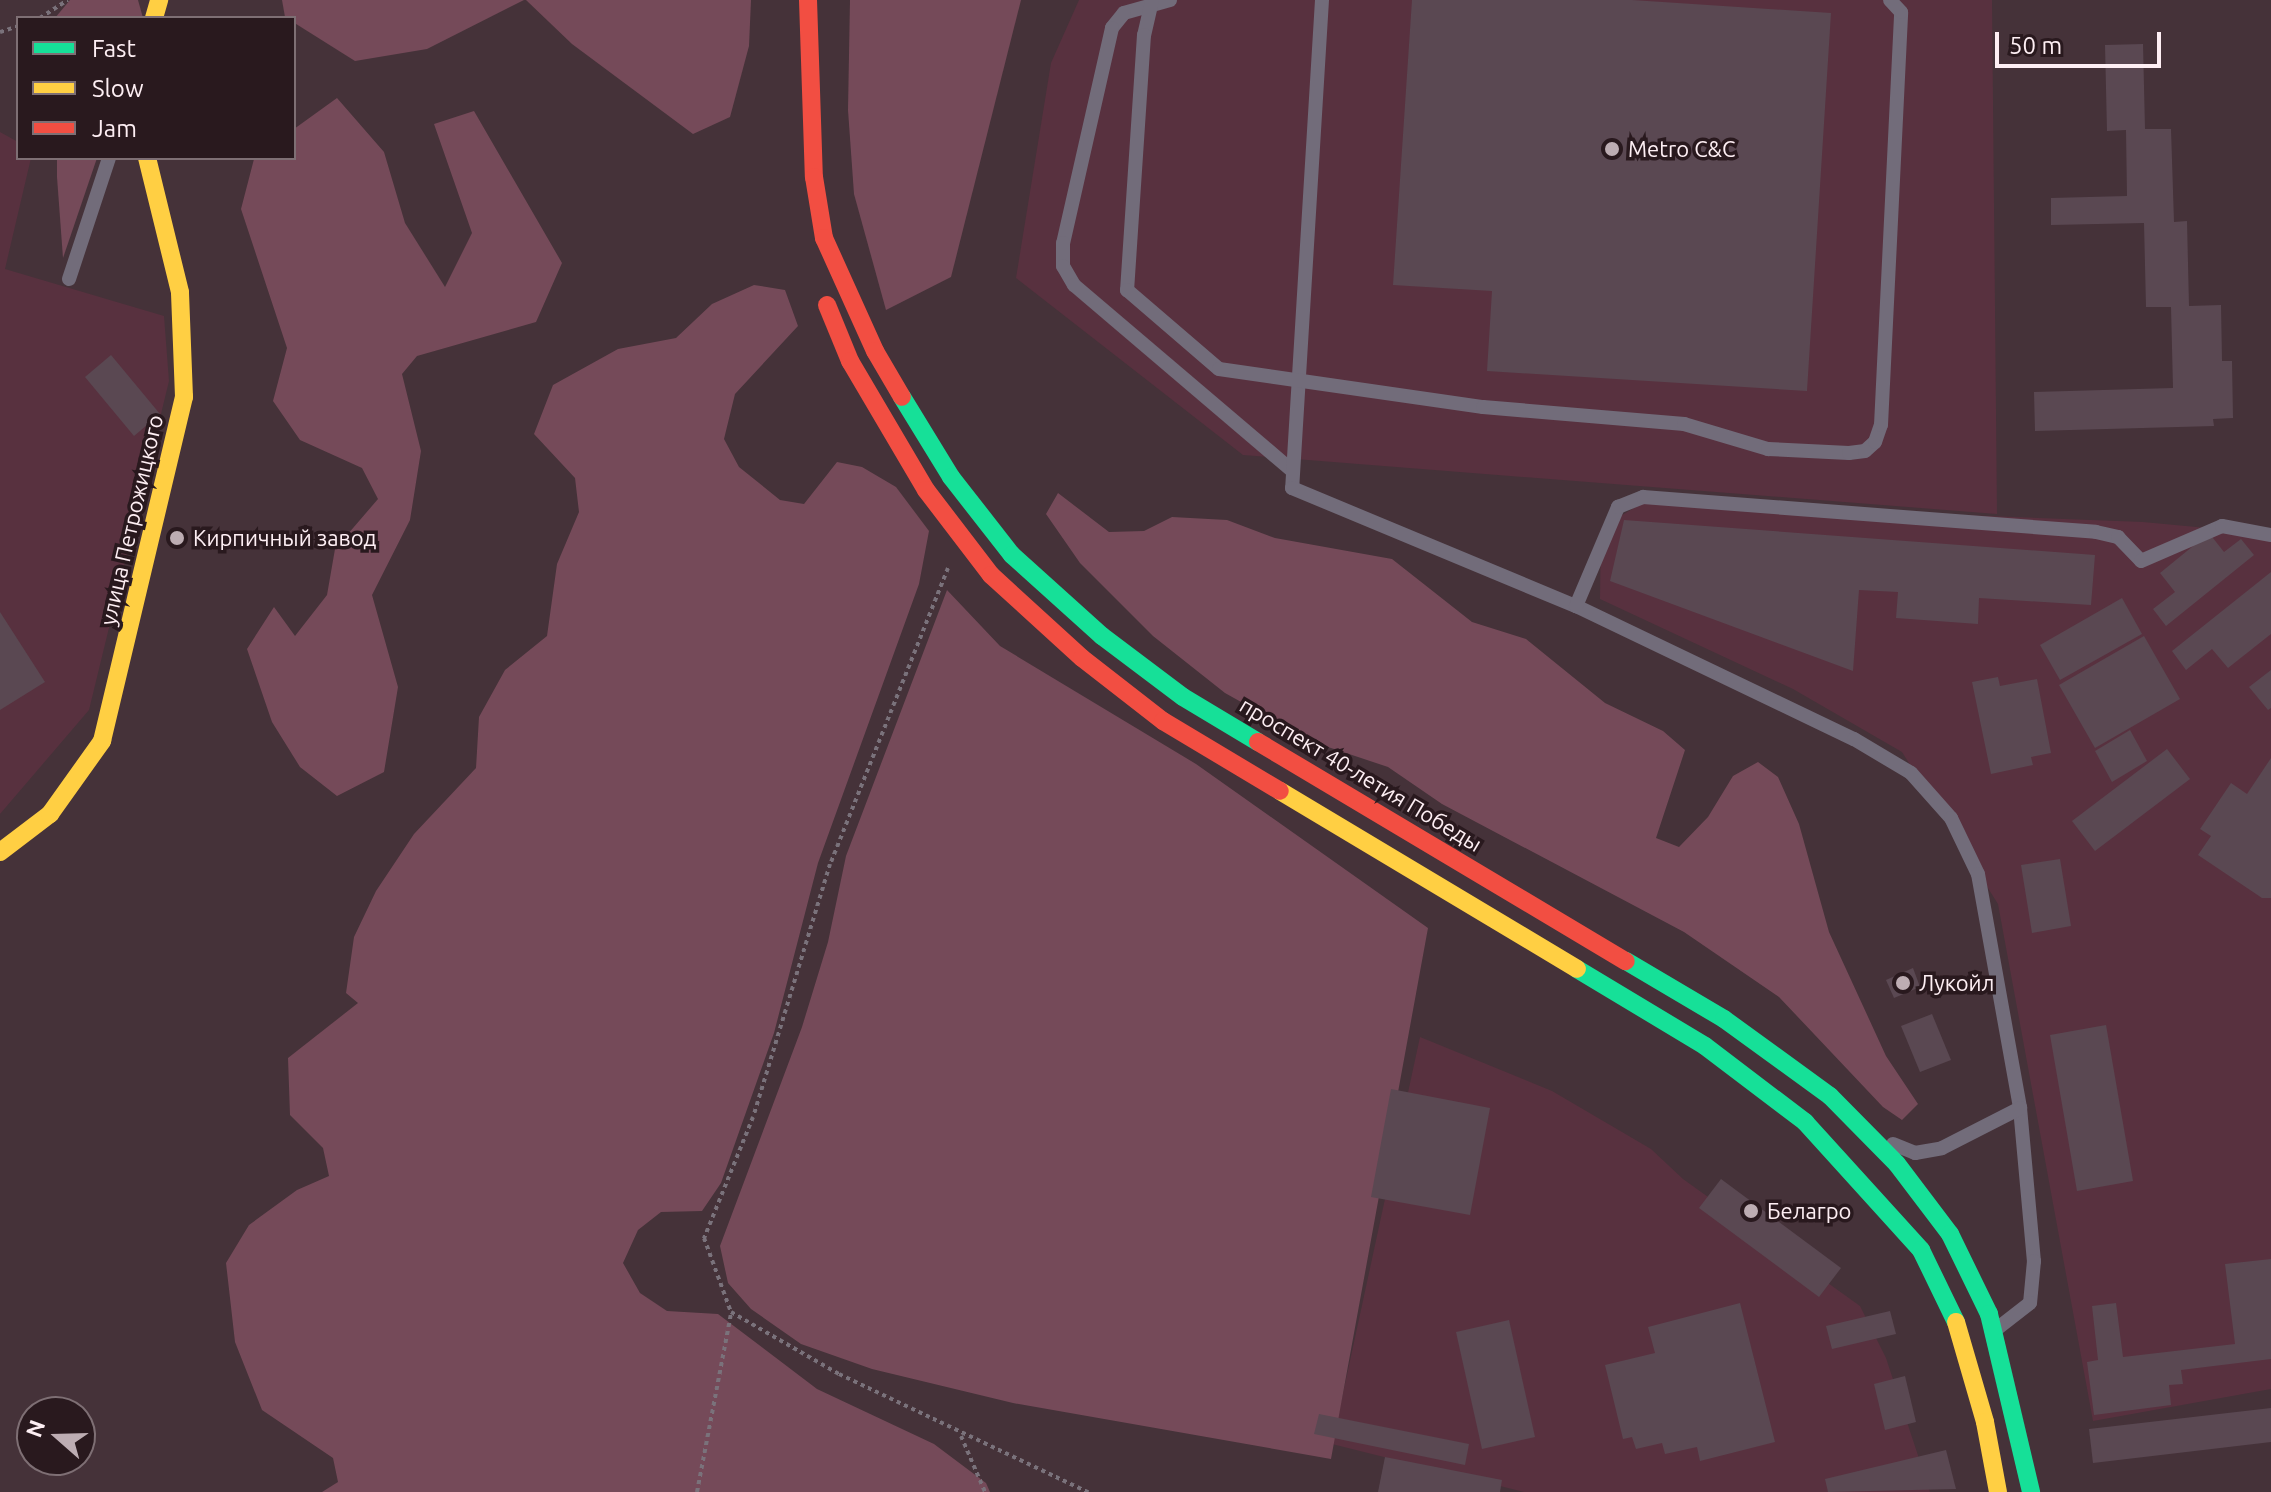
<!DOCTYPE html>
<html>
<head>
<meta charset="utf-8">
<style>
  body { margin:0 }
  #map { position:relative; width:2271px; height:1492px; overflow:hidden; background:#453239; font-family:Ubuntu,sans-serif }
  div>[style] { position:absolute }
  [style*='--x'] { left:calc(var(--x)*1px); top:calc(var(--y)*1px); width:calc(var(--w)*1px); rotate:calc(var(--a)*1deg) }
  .built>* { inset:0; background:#58313f }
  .green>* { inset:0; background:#754a59 }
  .building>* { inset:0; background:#5a4852 }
  .path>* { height:4px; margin-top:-2px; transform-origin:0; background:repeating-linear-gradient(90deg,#7a727b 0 4px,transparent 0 8px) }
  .lane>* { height:14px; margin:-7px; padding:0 7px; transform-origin:7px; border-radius:7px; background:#726c7a }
  .fast>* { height:18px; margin:-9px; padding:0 9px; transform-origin:9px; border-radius:9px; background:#16e098 }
  .slow>* { height:18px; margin:-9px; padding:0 9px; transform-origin:9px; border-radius:9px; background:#ffcf43 }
  .jam>* { height:18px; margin:-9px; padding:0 9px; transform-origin:9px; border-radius:9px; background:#f24e42 }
  .dots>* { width:22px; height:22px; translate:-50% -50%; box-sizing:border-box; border:4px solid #29191e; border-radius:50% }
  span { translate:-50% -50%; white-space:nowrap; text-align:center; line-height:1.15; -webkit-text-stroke:7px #29191e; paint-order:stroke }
  .poi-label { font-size:22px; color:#feeff4 }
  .left { translate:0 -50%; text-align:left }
  .street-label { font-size:22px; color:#feeff4 }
  .legend { position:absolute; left:16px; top:16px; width:280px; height:144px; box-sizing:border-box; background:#29191e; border:2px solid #7e6f74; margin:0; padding:10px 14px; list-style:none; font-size:24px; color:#feeff4 }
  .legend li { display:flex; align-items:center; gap:16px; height:40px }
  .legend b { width:40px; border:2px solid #7e6f74 }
  .north { position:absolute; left:16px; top:1396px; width:80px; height:80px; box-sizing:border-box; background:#29191e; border:2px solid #7e6f74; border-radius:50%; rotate:290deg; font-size:22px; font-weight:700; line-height:32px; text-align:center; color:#feeff4 }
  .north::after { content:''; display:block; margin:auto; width:28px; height:36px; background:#bdadb3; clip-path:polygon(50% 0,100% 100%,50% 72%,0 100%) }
  .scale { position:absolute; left:1995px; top:32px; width:166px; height:36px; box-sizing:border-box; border:4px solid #feeff4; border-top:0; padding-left:10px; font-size:24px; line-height:28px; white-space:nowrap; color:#feeff4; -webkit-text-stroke:6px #29191e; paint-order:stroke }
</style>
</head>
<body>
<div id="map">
  <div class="built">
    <div style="clip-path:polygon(1079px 0,1992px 0,1997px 514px,1243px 455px,1016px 278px,1051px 63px)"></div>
    <div style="clip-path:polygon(0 132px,18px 142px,18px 158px,31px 158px,5px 269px,164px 316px,169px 381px,89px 710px,0 814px)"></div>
    <div style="clip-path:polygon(1642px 503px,2143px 522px,2271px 534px,2271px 1389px,2093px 1421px,1998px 904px,1902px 752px,1793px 689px,1600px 599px,1601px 528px)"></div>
    <div style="clip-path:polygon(1420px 1037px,1552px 1091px,1651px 1149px,1683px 1179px,1860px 1306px,1886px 1358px,1930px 1492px,1524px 1492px,1332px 1444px)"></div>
  </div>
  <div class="green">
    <div style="clip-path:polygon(70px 0,138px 0,143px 18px,55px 18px)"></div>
    <div style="clip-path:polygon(282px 0,524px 0,427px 49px,355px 61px,285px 17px)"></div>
    <div style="clip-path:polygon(526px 0,751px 0,749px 46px,730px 117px,693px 134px,572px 44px)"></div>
    <div style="clip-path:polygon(850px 0,1021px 0,951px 277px,886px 310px,854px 194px,848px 110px)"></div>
    <div style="clip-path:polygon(337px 98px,384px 152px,405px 223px,445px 287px,472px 233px,434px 124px,474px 111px,562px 263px,536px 322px,417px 356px,402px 374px,421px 451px,410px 520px,372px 595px,398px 687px,384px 772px,337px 796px,300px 767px,272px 722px,247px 649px,274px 607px,295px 636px,327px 595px,335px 549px,378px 499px,362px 468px,300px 440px,273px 401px,287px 348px,241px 209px,254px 159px,294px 158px,294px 129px)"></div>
    <div style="clip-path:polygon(57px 158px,97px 158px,63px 258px,57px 177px)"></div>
    <div style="clip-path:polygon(754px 285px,785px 290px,798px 326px,735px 394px,724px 439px,739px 467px,780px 500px,804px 504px,837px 462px,862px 467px,896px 487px,929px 531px,919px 584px,818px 863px,774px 1033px,721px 1183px,702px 1211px,661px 1212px,638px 1230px,623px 1263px,640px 1293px,667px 1311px,718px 1314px,817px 1389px,934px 1444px,986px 1483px,990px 1492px,322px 1492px,338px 1482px,333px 1458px,262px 1410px,235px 1342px,226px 1263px,249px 1225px,297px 1190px,329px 1176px,323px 1148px,290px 1115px,288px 1058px,358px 1003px,346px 993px,354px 937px,376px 891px,414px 834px,476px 768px,479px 717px,505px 670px,547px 636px,557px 564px,579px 512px,575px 478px,534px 434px,553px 385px,618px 349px,676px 338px,712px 304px)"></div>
    <div style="clip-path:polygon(1058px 493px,1109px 532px,1144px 531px,1172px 517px,1227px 520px,1275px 538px,1392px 559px,1472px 622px,1526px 639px,1605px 703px,1663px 731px,1685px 750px,1656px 838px,1679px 847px,1708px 817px,1733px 776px,1758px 762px,1778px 777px,1799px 824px,1829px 932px,1886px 1056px,1918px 1104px,1902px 1120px,1883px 1107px,1779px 997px,1684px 932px,1442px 804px,1388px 767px,1313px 742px,1225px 693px,1153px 636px,1080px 563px,1046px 514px)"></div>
    <div style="clip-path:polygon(947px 590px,1000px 646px,1196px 764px,1428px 928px,1331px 1459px,1013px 1403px,872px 1369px,801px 1344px,751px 1309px,728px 1283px,720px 1246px,802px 1027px,828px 942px,846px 856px)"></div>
  </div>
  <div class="building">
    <div style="clip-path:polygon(1412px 0,1632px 0,1831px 13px,1807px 391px,1487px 371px,1492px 291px,1393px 285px)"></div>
    <div style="clip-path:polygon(2143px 44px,2145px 129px,2171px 129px,2174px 222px,2187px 221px,2189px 306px,2221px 305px,2222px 361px,2232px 361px,2233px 418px,2213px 419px,2214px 426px,2035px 431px,2034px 392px,2173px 388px,2171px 307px,2146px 307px,2144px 223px,2051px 225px,2051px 198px,2127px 196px,2126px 130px,2107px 131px,2105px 45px)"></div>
    <div style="clip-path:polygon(111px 355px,160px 414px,134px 436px,85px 377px)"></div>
    <div style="clip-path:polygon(1624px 520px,2095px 555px,2091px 605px,1979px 598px,1978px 624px,1896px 618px,1898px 592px,1859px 590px,1853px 671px,1610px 581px)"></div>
    <div style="clip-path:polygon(2209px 533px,2224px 552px,2241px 539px,2254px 555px,2166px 626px,2153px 609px,2175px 592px,2160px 573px)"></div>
    <div style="clip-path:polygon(2271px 572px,2271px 634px,2228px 668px,2212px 649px,2186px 670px,2172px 651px)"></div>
    <div style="clip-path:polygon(2122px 598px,2142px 634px,2060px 680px,2040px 645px)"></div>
    <div style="clip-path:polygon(0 612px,45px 682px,0 710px)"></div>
    <div style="clip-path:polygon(2144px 636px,2180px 699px,2095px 748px,2059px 685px)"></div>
    <div style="clip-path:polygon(2271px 670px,2271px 708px,2268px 710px,2249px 687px)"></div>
    <div style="clip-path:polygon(1998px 677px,2000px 686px,2037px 679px,2051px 753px,2031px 757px,2033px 765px,1991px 774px,1972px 682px)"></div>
    <div style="clip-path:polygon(2130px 730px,2147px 761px,2112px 782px,2095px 751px)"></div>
    <div style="clip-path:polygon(2167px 749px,2190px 779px,2095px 851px,2072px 821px)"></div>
    <div style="clip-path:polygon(2271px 758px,2271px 898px,2262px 898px,2198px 855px,2211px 836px,2200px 829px,2231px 783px,2247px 794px)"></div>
    <div style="clip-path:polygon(2060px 859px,2071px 926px,2032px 933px,2021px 865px)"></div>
    <div style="clip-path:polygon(1913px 968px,1920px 987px,1894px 998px,1886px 980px)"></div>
    <div style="clip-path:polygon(1932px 1014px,1951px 1060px,1920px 1072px,1901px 1026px)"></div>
    <div style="clip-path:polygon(2106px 1025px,2133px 1181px,2077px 1191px,2050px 1035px)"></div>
    <div style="clip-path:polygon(1391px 1089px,1490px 1108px,1470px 1215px,1371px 1197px)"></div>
    <div style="clip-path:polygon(1721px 1179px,1841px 1268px,1819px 1297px,1699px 1208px)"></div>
    <div style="clip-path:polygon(2271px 1259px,2271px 1359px,2181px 1370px,2183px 1384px,2169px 1385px,2171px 1405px,2094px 1415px,2087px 1362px,2098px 1360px,2092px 1306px,2116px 1303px,2123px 1357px,2235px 1344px,2225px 1264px)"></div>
    <div style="clip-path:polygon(1740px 1303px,1775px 1442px,1700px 1461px,1697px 1447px,1665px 1454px,1662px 1443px,1636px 1449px,1632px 1437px,1623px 1439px,1605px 1365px,1655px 1353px,1648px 1327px)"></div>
    <div style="clip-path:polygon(1890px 1311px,1896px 1334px,1832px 1349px,1826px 1326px)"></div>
    <div style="clip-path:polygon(1509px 1320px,1535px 1437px,1482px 1449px,1456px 1332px)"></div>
    <div style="clip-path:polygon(1905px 1376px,1916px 1422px,1885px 1430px,1874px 1384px)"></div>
    <div style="clip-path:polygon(2271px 1408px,2271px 1442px,2093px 1463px,2089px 1429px)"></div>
    <div style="clip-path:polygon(1319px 1414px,1469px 1444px,1465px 1465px,1314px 1434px)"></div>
    <div style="clip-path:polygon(1946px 1450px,1956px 1489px,1828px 1492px,1825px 1479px)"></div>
    <div style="clip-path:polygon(1385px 1457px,1502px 1480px,1500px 1492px,1378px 1492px)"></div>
  </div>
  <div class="path">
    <div style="--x:40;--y:18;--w:33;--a:-33"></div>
    <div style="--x:0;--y:32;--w:19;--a:-18"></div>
    <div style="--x:948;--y:568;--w:319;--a:111.7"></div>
    <div style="--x:830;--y:864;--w:264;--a:106.9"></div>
    <div style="--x:753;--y:1117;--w:131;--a:112"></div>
    <div style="--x:704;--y:1238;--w:79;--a:70"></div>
    <div style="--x:731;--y:1312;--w:125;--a:29.9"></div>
    <div style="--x:839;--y:1374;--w:276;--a:25.4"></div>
    <div style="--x:961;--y:1436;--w:61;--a:66.8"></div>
    <div style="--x:697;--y:1492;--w:181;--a:-79.2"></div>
  </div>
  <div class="lane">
    <div style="--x:1170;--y:0;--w:48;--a:164.2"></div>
    <div style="--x:1124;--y:13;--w:19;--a:129"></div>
    <div style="--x:1112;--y:28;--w:221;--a:102.8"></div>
    <div style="--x:1063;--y:243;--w:23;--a:90"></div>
    <div style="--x:1063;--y:266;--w:22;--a:60"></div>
    <div style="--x:1074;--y:285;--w:285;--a:40.4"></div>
    <div style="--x:1322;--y:0;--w:489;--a:93.5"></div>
    <div style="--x:1292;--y:488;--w:308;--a:22.6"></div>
    <div style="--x:1576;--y:606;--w:308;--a:25.6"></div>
    <div style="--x:1854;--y:739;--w:66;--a:30.8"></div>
    <div style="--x:1911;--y:773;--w:60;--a:48.4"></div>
    <div style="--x:1951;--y:818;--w:62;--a:64.3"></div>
    <div style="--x:1978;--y:874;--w:238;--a:79.8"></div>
    <div style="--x:2020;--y:1108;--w:154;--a:84.8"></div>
    <div style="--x:2034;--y:1261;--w:42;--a:95.4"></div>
    <div style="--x:2030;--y:1303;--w:46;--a:142.1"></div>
    <div style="--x:1152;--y:1;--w:35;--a:103"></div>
    <div style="--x:1144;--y:35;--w:256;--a:93.8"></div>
    <div style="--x:1127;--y:290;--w:121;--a:40.7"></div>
    <div style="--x:1219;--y:369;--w:267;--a:8.2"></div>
    <div style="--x:1483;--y:407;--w:202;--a:4.8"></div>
    <div style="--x:1684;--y:424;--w:88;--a:16.6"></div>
    <div style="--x:1768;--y:449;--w:81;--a:2.8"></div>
    <div style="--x:1849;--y:453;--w:16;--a:-7"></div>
    <div style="--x:1865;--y:451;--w:13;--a:-42"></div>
    <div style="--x:1875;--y:442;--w:18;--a:-71"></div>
    <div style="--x:1881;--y:425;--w:413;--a:-87.2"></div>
    <div style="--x:1901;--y:12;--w:16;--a:-133"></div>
    <div style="--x:69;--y:279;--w:127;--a:-71.7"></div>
    <div style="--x:1576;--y:606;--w:108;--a:-67"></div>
    <div style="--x:1618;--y:507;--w:27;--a:-22"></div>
    <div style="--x:1643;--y:497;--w:454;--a:4.4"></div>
    <div style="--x:2096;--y:532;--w:23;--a:13"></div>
    <div style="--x:2118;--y:537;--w:33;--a:46"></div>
    <div style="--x:2141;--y:561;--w:88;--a:-23.4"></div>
    <div style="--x:2222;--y:526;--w:50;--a:10.4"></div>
    <div style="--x:1893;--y:1144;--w:24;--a:22"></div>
    <div style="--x:1915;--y:1153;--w:27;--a:-10"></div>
    <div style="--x:1942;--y:1148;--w:88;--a:-27.1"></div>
  </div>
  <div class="fast">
    <div style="--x:902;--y:397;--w:94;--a:58.5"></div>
    <div style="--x:951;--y:477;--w:99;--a:52"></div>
    <div style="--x:1012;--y:555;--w:121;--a:42"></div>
    <div style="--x:1102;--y:636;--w:101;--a:37"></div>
    <div style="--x:1183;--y:697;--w:87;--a:31"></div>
    <div style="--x:1626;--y:961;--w:114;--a:30.6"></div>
    <div style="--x:1724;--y:1019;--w:131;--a:36"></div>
    <div style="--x:1830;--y:1096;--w:95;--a:45.4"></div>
    <div style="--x:1897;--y:1164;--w:88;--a:52.9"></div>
    <div style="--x:1950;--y:1234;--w:89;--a:64"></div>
    <div style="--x:1989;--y:1314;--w:183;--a:76.7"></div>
    <div style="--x:1577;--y:969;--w:149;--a:31"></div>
    <div style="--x:1705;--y:1046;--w:126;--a:37.2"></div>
    <div style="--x:1805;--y:1122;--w:173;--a:47.8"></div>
    <div style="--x:1921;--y:1250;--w:80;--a:64.1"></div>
  </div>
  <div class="slow">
    <div style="--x:154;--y:18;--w:19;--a:-74"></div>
    <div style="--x:1280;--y:791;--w:346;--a:30.9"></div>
    <div style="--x:0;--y:852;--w:63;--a:-37.2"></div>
    <div style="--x:50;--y:814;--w:90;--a:-54.5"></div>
    <div style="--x:102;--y:741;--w:354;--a:-76.6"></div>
    <div style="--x:184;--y:397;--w:105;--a:-92.2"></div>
    <div style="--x:180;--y:292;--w:138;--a:-103.8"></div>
    <div style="--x:1956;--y:1322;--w:104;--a:73.8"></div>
    <div style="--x:1985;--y:1422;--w:71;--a:79.5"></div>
  </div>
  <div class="jam">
    <div style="--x:808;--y:0;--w:177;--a:88.1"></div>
    <div style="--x:814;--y:177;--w:62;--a:80.7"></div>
    <div style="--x:824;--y:238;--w:124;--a:65.7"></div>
    <div style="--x:875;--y:351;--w:53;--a:59.6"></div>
    <div style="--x:827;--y:305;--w:61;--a:67.7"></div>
    <div style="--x:850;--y:361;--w:150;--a:59.5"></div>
    <div style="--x:926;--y:490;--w:107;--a:52.6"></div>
    <div style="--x:991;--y:575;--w:123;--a:42.4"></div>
    <div style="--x:1082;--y:658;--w:103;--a:37.9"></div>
    <div style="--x:1163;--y:721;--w:136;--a:30.9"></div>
    <div style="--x:1258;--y:742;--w:428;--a:30.8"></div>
  </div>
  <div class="dots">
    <div style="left:1612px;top:149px;background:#bdadb3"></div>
    <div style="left:177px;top:538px;background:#bdadb3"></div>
    <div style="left:1903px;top:983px;background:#bdadb3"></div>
    <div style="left:1751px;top:1211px;background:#bdadb3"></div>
  </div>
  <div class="poi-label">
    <span class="left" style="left:1628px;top:149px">Metro C&amp;C</span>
    <span class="left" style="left:193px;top:538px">Кирпичный завод</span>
    <span class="left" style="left:1919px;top:983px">Лукойл</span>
    <span class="left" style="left:1767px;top:1211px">Белагро</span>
  </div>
  <div class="street-label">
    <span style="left:131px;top:520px;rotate:-77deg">улица Петрожицкого</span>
    <span style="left:1361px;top:774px;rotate:31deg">проспект 40-летия Победы</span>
  </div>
  <ul class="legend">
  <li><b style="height:10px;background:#16e098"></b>Fast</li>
  <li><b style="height:10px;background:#ffcf43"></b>Slow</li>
  <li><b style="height:10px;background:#f24e42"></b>Jam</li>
  </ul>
  <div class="north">N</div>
  <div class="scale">50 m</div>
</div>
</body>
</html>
